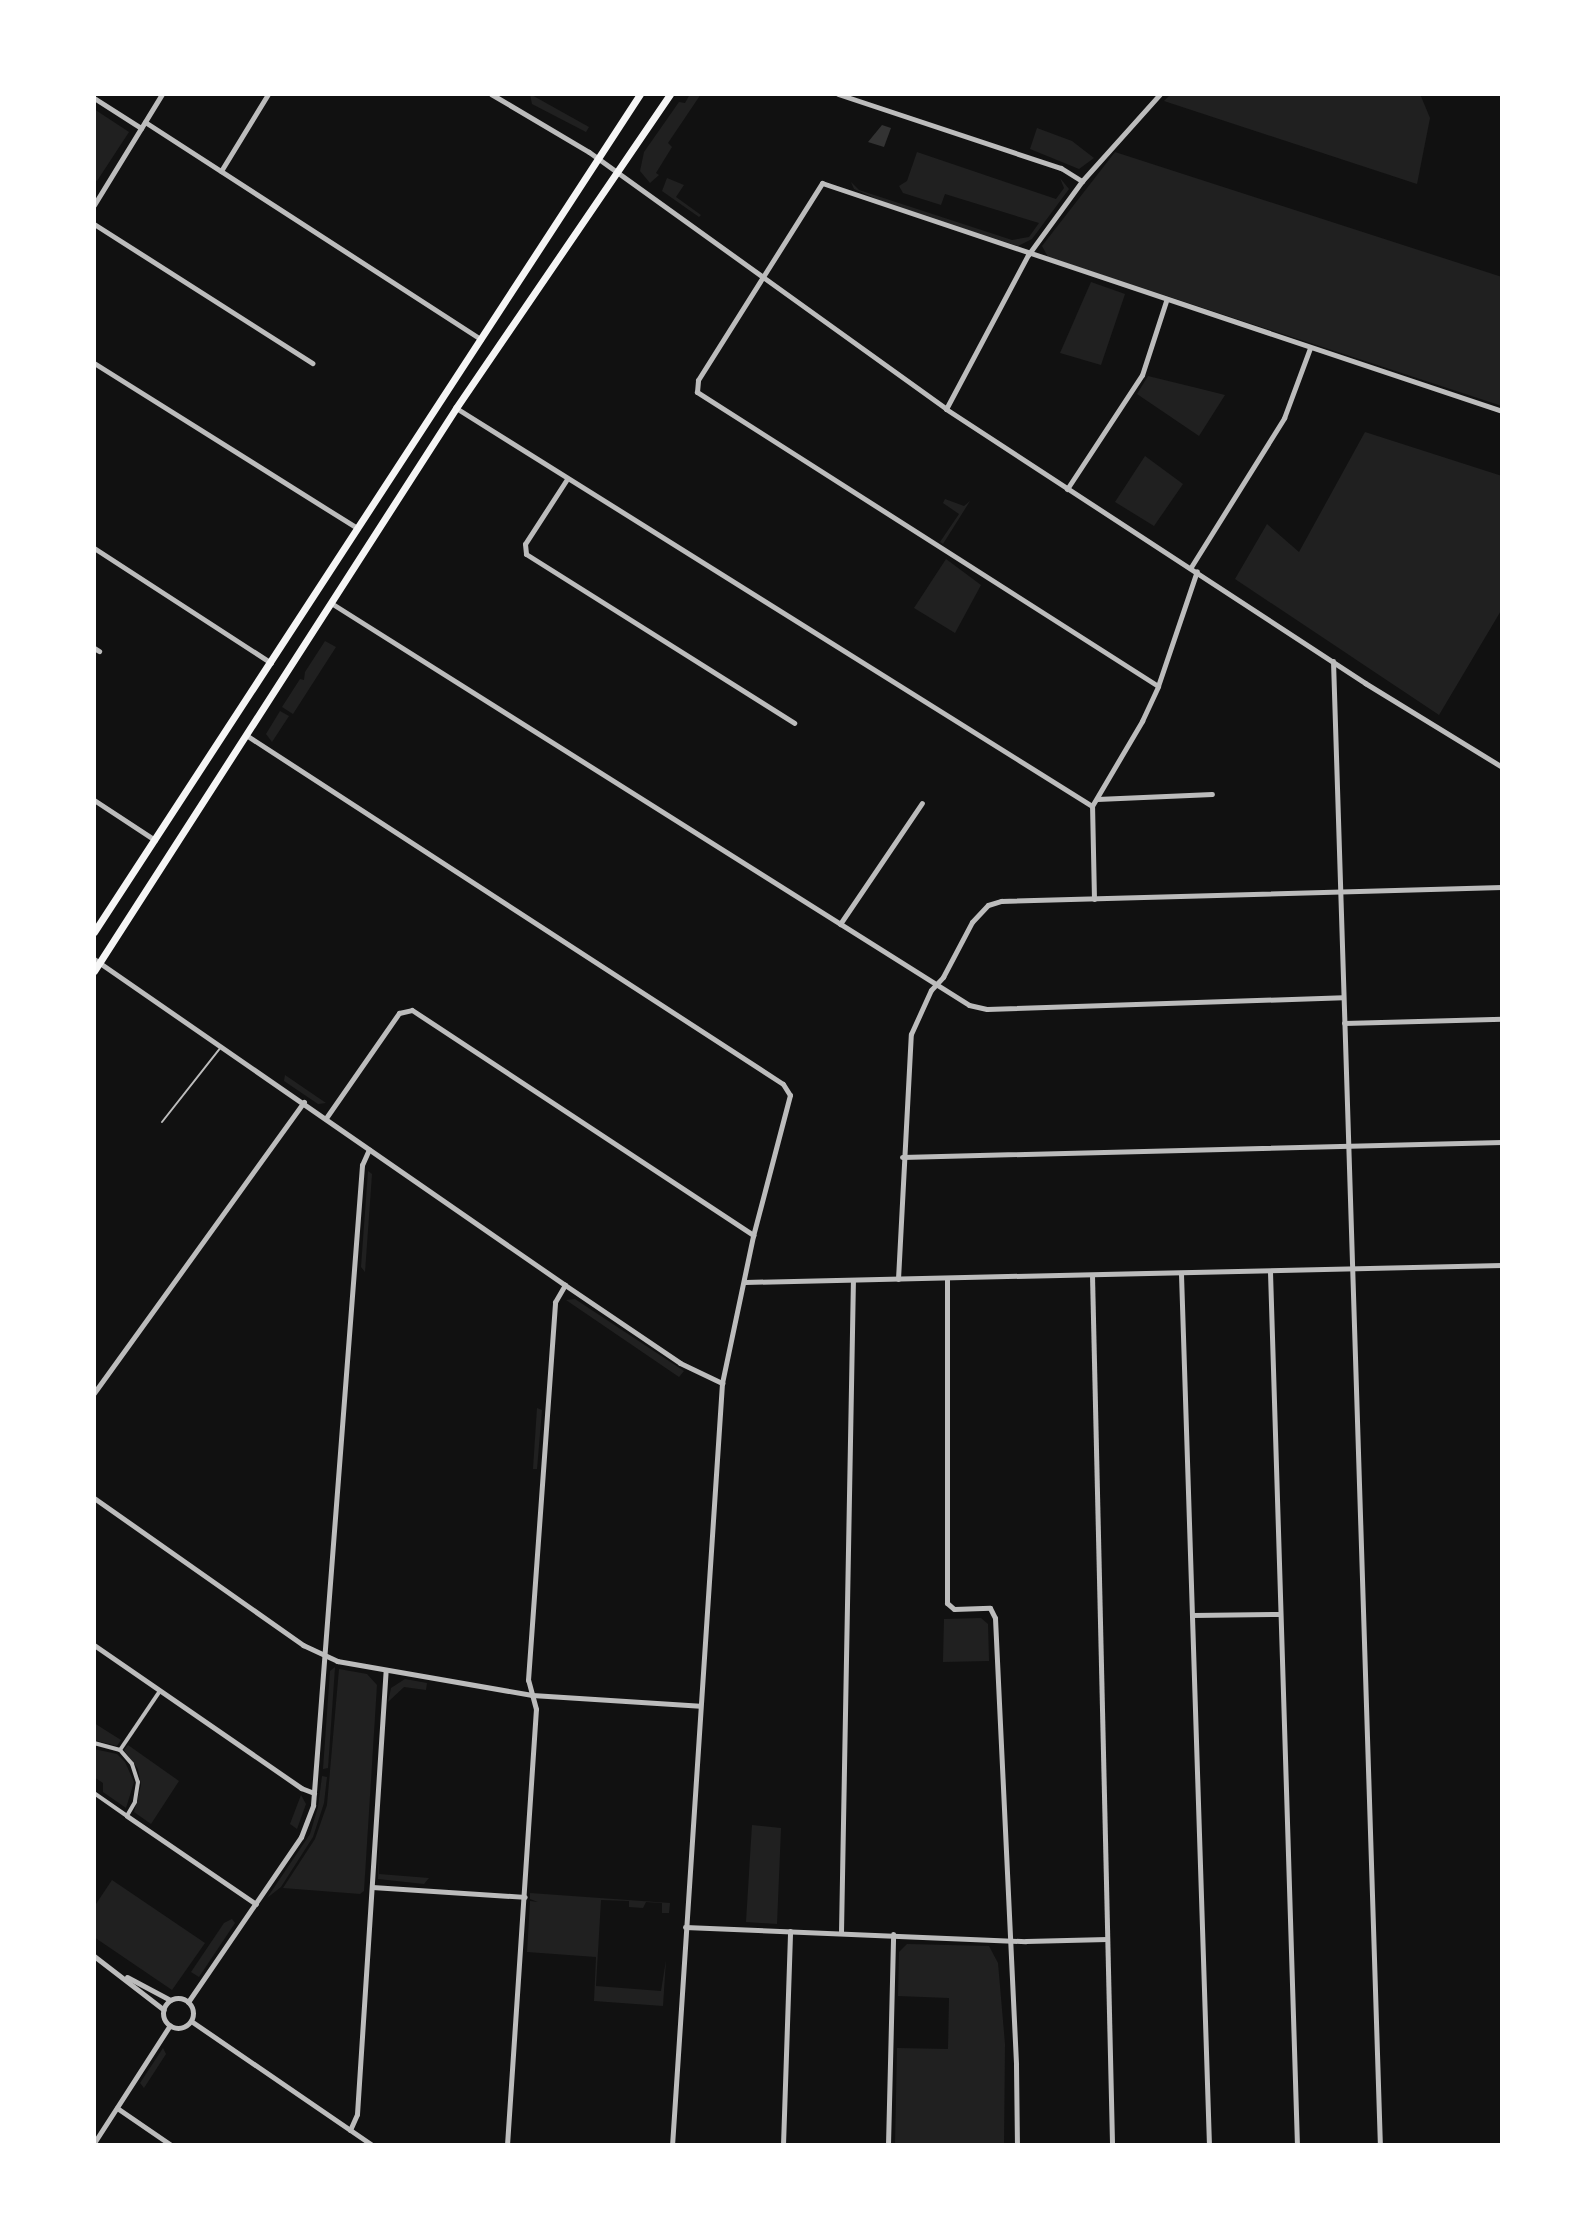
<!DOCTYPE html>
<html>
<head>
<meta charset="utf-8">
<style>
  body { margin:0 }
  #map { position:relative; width:1596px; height:2239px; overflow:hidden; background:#111; font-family:Mulish,sans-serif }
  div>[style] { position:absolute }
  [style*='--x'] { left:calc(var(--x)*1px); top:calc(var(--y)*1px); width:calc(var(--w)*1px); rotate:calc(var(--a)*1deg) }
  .green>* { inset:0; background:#202020 }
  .water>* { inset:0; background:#333 }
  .service>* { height:2px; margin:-1px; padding:0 1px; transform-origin:1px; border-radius:1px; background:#bcbcbc }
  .pedestrian>* { height:4px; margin:-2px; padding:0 2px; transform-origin:2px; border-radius:2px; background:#bcbcbc }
  .minor>* { height:5px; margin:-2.5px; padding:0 2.5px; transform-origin:2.5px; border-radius:2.5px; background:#bcbcbc }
  .minor>.ring { margin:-2.5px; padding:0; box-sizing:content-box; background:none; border:5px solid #bcbcbc; border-radius:50% }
  .secondary>* { height:7px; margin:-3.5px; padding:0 3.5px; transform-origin:3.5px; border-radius:3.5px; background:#f5f5f5 }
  span { translate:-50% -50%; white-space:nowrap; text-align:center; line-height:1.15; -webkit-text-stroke:8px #fff; paint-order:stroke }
  .frame { position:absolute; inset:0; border:96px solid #fff; pointer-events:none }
</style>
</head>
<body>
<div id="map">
  <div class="green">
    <div style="clip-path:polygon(530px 94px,589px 127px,586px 132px,532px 104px)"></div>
    <div style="clip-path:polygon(690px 94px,701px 94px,668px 143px,672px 147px,656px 173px,659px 175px,650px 183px,640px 171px,644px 152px,679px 102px,685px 103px)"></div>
    <div style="clip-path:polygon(1171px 94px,1420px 94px,1430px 118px,1417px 184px,1164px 101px)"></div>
    <div style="clip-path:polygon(94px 109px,129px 132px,97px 181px,94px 179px)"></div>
    <div style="clip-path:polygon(1037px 128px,1072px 141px,1094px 158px,1079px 169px,1030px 149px)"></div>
    <div style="clip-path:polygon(917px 152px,1056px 199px,1064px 188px,1060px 178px,1069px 189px,1032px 239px,1018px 246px,893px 206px,854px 189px,851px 182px,859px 190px,1012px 240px,1029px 237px,1039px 223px,945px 194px,941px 205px,903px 193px,899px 186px,907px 181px)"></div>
    <div style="clip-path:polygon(1115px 152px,1502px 277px,1502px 406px,1048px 257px,1042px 246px)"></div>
    <div style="clip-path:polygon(667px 178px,684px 185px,676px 197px,701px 215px,699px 217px,662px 191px)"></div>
    <div style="clip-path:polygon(1091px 282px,1125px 294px,1101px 365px,1060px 353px)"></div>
    <div style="clip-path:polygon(1148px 376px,1193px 387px,1225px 395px,1199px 436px,1137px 394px)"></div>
    <div style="clip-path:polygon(1365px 432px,1502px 476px,1502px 609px,1439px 715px,1235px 579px,1267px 524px,1299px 552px)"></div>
    <div style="clip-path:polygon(1145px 456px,1183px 484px,1154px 526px,1115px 502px)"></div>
    <div style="clip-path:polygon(945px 499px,964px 506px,970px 501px,943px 544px,940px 542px,959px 514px,943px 503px)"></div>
    <div style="clip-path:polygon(946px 559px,981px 585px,955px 633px,914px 608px)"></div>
    <div style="clip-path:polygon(325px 641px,336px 647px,293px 714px,282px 707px,300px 679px,304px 680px,305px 672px)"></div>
    <div style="clip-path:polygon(280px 711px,289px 716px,272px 742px,266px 734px)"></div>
    <div style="clip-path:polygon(285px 1075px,326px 1103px,318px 1104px,284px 1081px)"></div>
    <div style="clip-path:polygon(368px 1171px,372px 1174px,365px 1272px,361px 1267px)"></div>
    <div style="clip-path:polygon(575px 1299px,684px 1371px,679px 1377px,566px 1300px)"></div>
    <div style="clip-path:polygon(537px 1408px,542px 1410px,537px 1469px,533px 1469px)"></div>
    <div style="clip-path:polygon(981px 1618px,988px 1624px,989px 1661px,943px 1662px,944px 1619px)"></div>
    <div style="clip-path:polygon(335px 1667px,328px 1768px,323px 1769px,330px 1671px)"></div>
    <div style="clip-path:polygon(339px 1669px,367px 1674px,377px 1685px,364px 1891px,360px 1894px,283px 1888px,315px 1839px,327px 1805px)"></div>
    <div style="clip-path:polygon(405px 1679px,427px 1683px,426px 1690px,404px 1687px,388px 1702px,391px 1688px)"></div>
    <div style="clip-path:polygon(94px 1723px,121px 1740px,117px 1746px,94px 1740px)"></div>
    <div style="clip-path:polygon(128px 1745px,179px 1781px,151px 1824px,134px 1812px,141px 1785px,138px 1769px,124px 1750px)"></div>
    <div style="clip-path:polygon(94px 1749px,117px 1754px,125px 1762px,134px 1782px,126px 1808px,103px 1792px,103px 1783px,94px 1777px)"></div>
    <div style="clip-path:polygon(322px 1776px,327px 1777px,324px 1803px,313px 1837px,281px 1887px,267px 1898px,310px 1834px,318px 1807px)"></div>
    <div style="clip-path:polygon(301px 1795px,306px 1804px,297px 1829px,290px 1824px)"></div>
    <div style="clip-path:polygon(380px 1824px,379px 1874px,429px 1878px,424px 1884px,378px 1879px)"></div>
    <div style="clip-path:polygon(752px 1825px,781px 1828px,777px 1924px,746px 1922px)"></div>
    <div style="clip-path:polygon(112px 1880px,205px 1943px,172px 1990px,94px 1937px,94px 1907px)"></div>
    <div style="clip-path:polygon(530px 1893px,670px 1903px,669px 1913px,662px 1913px,662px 1903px,646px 1902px,643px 1908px,629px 1907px,629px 1901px,601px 1900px,596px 1986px,661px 1991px,666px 1960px,663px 2006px,594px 2001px,596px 1957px,527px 1952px,530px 1901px,538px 1902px,530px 1899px)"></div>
    <div style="clip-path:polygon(232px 1919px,235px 1923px,199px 1977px,191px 1972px,224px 1923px)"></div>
    <div style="clip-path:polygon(907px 1944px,989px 1946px,998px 1963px,1005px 2044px,1004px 2145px,895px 2145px,897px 2048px,948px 2049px,949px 1998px,898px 1996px,899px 1952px)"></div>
    <div style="clip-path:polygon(163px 2048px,166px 2054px,144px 2088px,140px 2083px)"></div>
  </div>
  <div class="water">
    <div style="clip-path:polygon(882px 125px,891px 128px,884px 147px,868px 142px)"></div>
  </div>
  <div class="service">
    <div style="--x:162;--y:1122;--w:95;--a:-51.8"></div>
  </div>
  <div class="pedestrian">
    <div style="--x:94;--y:1743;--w:27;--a:15"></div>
    <div style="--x:120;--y:1750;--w:18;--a:49"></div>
    <div style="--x:132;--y:1764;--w:19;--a:72"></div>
    <div style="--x:138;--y:1782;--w:20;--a:99"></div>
    <div style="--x:135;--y:1802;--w:16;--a:120"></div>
    <div style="--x:127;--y:1816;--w:40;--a:-145.1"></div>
    <div style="--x:120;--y:1750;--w:71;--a:-55.9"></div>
  </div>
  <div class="minor">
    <div style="--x:491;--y:94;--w:114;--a:30.6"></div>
    <div style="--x:589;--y:152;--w:440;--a:35.7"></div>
    <div style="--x:946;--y:409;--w:501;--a:33.18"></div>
    <div style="--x:1365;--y:683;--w:161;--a:31.5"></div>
    <div style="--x:838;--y:94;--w:235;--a:18.4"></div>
    <div style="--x:1061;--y:168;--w:25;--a:32"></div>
    <div style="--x:94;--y:98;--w:56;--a:32.6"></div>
    <div style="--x:145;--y:122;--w:400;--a:32.9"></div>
    <div style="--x:221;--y:171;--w:90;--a:-58.6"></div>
    <div style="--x:94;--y:205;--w:130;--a:-58.5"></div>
    <div style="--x:94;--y:224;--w:259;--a:32.5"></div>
    <div style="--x:94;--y:363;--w:310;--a:32.1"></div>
    <div style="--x:456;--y:408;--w:750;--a:32.04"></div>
    <div style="--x:946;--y:409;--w:174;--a:-62"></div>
    <div style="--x:1028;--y:255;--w:92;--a:-53.9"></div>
    <div style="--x:1082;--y:181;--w:117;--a:-48.1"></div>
    <div style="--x:567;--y:479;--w:77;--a:122.9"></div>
    <div style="--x:525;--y:544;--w:10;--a:84"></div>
    <div style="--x:526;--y:554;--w:317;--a:32.2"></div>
    <div style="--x:1067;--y:489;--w:136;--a:-56.7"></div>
    <div style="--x:1142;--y:375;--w:78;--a:-72"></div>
    <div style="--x:94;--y:548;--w:211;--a:33"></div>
    <div style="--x:1191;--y:567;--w:176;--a:-58"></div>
    <div style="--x:1284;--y:418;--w:75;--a:-69.6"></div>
    <div style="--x:331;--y:603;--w:754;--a:32.21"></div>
    <div style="--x:969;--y:1005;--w:18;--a:13"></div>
    <div style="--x:987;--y:1009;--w:356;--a:-1.9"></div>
    <div style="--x:94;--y:648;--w:6;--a:31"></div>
    <div style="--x:1333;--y:661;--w:1485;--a:88.19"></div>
    <div style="--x:1158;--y:686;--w:547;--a:-147.47"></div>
    <div style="--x:697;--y:392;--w:12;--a:-85"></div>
    <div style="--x:698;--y:380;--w:233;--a:-57.8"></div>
    <div style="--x:822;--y:183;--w:717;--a:18.54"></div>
    <div style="--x:246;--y:735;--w:640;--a:33.02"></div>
    <div style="--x:783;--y:1084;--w:13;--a:58"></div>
    <div style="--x:790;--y:1095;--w:146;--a:104.7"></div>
    <div style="--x:753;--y:1236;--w:150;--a:101.9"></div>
    <div style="--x:722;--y:1383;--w:764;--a:93.75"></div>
    <div style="--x:1097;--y:799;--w:115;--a:-2.5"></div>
    <div style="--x:94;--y:800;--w:73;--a:33.3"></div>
    <div style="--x:1094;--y:899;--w:93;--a:-91.2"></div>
    <div style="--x:1092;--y:806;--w:99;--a:-59.5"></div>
    <div style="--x:1142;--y:721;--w:38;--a:-65"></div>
    <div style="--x:1158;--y:686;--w:121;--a:-71.3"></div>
    <div style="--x:840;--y:924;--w:146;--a:-55.9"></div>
    <div style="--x:94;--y:959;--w:573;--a:34.69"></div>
    <div style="--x:565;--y:1285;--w:139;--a:34.1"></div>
    <div style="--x:680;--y:1363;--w:47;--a:25.5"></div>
    <div style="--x:1344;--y:1023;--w:158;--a:-1.5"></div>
    <div style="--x:326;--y:1118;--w:128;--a:-55.2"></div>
    <div style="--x:399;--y:1013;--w:13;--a:-13"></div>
    <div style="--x:412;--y:1010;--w:409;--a:33.4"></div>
    <div style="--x:902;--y:1157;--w:600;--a:-1.43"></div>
    <div style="--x:1270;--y:1272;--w:873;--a:88.23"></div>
    <div style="--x:1181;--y:1274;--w:871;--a:88.16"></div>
    <div style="--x:1092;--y:1275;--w:870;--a:88.68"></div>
    <div style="--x:947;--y:1278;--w:325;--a:90"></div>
    <div style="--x:947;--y:1603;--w:9;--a:41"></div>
    <div style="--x:954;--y:1609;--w:36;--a:-2"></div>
    <div style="--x:990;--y:1608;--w:11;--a:63"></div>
    <div style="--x:995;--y:1618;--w:447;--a:87.3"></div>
    <div style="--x:1016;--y:2065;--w:80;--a:89.3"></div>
    <div style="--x:898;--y:1279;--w:245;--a:-87"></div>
    <div style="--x:911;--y:1034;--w:48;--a:-65.6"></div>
    <div style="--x:931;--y:990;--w:18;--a:-47"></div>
    <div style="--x:943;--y:977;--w:62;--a:-62.2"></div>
    <div style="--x:972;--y:922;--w:23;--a:-47"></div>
    <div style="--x:988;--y:905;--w:14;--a:-17"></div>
    <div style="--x:1001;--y:901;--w:501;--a:-1.6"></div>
    <div style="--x:745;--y:1282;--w:757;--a:-1.29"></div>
    <div style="--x:94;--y:1393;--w:359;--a:-54.2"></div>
    <div style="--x:94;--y:1498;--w:256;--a:35.1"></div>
    <div style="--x:303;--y:1645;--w:38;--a:25"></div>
    <div style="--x:337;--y:1661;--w:198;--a:9.9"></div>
    <div style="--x:532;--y:1695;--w:168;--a:3.7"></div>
    <div style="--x:1192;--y:1615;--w:88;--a:-0.7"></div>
    <div style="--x:94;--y:1645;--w:252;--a:34.6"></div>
    <div style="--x:301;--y:1788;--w:14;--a:21"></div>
    <div style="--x:127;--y:1816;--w:156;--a:34.3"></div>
    <div style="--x:372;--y:1887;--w:153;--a:3.7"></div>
    <div style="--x:685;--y:1927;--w:341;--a:2.4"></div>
    <div style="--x:1026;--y:1941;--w:81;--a:-1.4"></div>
    <div style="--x:841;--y:1932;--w:652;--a:-88.95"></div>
    <div style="--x:94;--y:1956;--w:88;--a:37.6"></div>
    <div style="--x:127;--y:1977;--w:49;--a:28.1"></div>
    <div class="ring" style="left:163px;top:1998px;width:25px;height:25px"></div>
    <div style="--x:188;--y:2002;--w:200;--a:-55.6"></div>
    <div style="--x:301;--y:1837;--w:34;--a:-69"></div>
    <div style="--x:313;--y:1805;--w:642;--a:-85.62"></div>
    <div style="--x:362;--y:1165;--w:17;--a:-66"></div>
    <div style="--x:191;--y:2021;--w:219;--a:34.4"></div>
    <div style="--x:117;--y:2108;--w:65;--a:34.4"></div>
    <div style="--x:350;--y:2130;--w:17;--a:-66"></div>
    <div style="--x:357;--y:2114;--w:445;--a:-86.3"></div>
    <div style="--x:94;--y:2143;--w:140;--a:-57.2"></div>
    <div style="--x:507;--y:2145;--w:437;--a:-86.2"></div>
    <div style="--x:536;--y:1709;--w:30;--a:-105"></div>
    <div style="--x:528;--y:1680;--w:379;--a:-85.9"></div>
    <div style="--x:555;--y:1302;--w:20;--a:-60"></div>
    <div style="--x:783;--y:2145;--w:214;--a:-88.1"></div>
    <div style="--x:888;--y:2145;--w:211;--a:-88.6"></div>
  </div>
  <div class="secondary">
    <div style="--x:94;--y:932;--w:1000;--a:-56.91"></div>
    <div style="--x:94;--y:971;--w:669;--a:-57.26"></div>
    <div style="--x:456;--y:408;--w:380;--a:-55.7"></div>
  </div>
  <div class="frame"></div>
</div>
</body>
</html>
